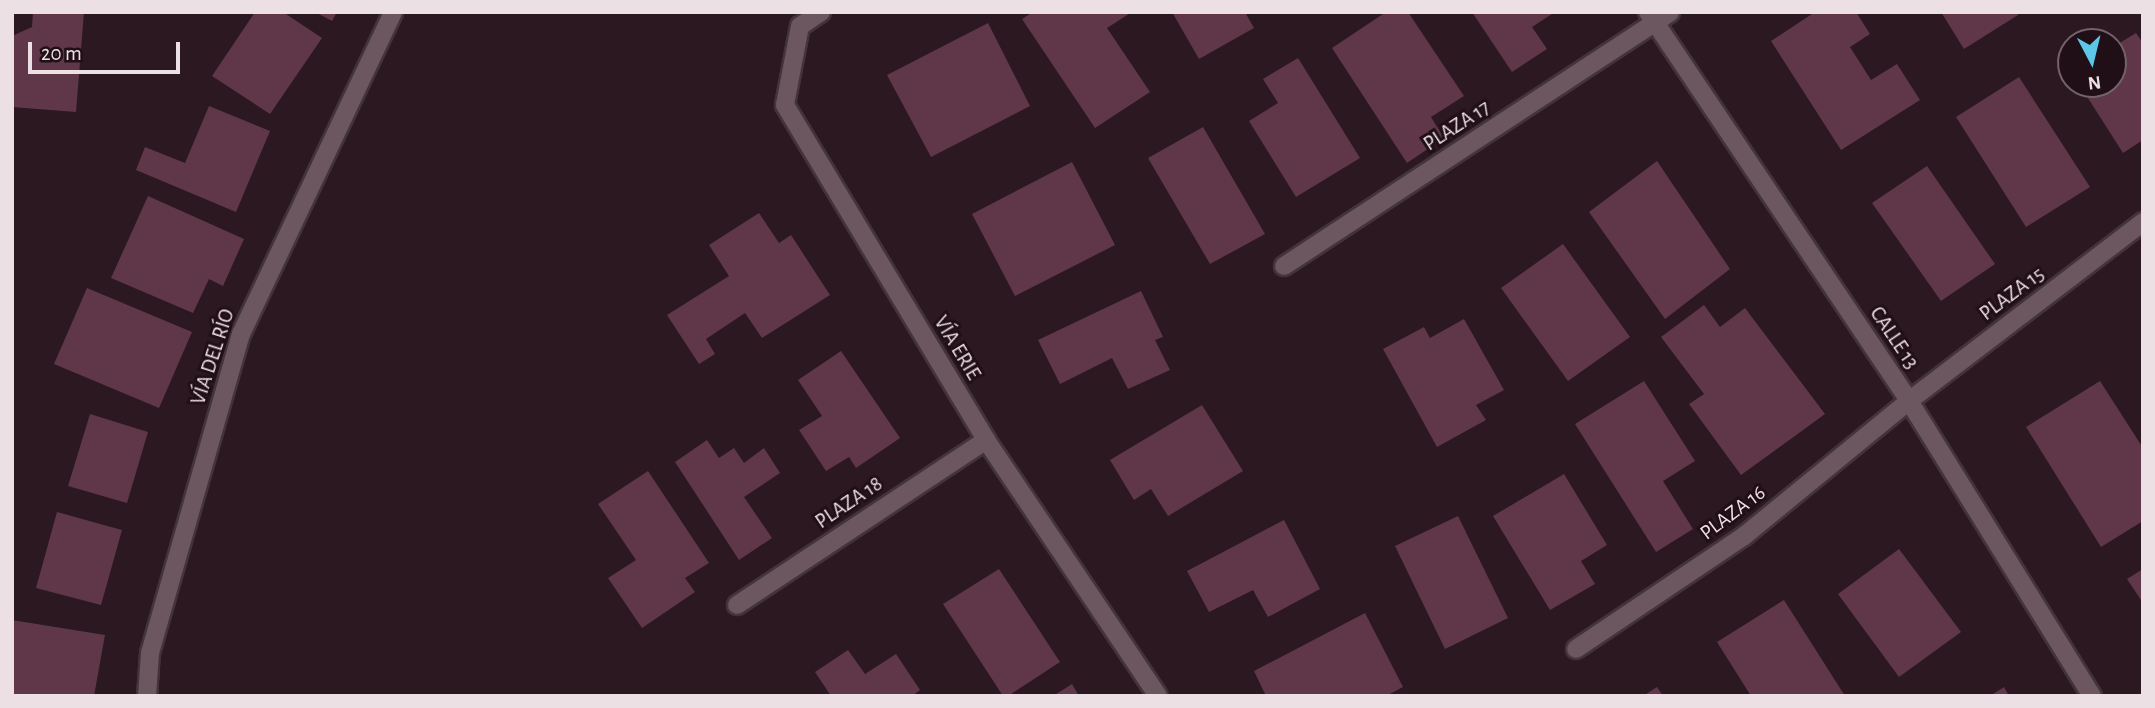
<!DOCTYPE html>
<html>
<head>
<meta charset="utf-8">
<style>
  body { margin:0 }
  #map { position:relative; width:2155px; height:708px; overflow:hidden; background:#2b1821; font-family:"Alegreya Sans",sans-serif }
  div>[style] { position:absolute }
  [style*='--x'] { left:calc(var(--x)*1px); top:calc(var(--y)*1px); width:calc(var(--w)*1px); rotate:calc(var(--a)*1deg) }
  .building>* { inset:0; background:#5f3749 }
  .roads { filter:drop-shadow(2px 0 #43343a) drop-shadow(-2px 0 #43343a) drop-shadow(0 2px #43343a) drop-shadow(0 -2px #43343a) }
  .street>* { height:18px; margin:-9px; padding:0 9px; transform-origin:9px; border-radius:9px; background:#6c565f }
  span { translate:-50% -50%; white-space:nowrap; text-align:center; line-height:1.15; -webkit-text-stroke:6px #210f17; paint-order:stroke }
  .street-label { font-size:21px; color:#ede0e5 }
  .frame { position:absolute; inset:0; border:14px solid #ede0e5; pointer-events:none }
  .north { position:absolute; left:2057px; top:28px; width:70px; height:70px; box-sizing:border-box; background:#210f17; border:2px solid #736369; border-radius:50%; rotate:173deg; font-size:19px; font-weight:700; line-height:28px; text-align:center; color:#ede0e5 }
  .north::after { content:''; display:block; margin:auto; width:24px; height:32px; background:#5cc7e7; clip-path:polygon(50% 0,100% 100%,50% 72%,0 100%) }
  .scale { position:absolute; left:28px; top:42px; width:152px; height:32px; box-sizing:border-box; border:4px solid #ede0e5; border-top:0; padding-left:9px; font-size:21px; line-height:24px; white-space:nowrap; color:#ede0e5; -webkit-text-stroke:5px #210f17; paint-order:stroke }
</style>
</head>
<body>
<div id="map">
  <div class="building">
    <div style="clip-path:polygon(33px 12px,84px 12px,76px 112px,12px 107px,12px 36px,32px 27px)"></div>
    <div style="clip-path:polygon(255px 12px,283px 12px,322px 38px,270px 114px,212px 76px)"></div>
    <div style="clip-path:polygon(315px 12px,337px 12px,332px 21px)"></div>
    <div style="clip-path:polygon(1033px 12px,1132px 12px,1107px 28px,1150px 92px,1095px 128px,1022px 19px)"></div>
    <div style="clip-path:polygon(1172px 12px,1245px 12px,1254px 28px,1199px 59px)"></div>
    <div style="clip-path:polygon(1386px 12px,1408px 12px,1464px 96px,1431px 117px,1444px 138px,1407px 163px,1332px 48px)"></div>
    <div style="clip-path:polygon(1472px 12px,1555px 12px,1532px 27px,1547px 49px,1512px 72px)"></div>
    <div style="clip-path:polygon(1815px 12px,1856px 12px,1870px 34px,1850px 47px,1871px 80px,1897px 64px,1920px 100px,1841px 150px,1771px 41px)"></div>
    <div style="clip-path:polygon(1941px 12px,2017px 12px,2018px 15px,1964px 49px)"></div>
    <div style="clip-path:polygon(988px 23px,1030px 106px,931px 157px,887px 75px)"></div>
    <div style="clip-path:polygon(2136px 33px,2143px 43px,2143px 140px,2123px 153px,2079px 84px,2113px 84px,2113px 47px)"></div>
    <div style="clip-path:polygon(1298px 58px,1360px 158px,1296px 197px,1249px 121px,1278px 103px,1263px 79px)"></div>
    <div style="clip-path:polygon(2019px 77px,2090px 187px,2026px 227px,1956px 117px)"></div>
    <div style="clip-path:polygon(209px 106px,270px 131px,236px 212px,136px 170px,145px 147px,185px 163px)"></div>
    <div style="clip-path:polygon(1203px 127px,1265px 234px,1210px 264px,1148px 158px)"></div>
    <div style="clip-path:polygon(1657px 161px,1730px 269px,1665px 319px,1589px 212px)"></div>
    <div style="clip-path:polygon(1072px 162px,1115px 245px,1015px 296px,972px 214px)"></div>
    <div style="clip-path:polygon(1927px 166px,1995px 264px,1941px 301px,1872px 203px)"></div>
    <div style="clip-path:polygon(148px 196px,244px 239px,223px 286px,209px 279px,193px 313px,111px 278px)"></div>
    <div style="clip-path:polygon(759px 213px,779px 243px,791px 235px,830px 295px,762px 338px,745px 313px,706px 339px,715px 354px,699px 364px,667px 315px,729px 276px,709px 245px)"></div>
    <div style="clip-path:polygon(1563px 244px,1630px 337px,1568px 381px,1501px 288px)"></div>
    <div style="clip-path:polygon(87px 288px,192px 332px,159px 408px,54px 364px)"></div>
    <div style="clip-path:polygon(1141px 291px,1163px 337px,1155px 340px,1170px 370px,1128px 389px,1112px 358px,1060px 384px,1038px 340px)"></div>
    <div style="clip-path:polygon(1704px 305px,1720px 327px,1745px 308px,1825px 414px,1741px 475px,1689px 404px,1704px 394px,1661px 337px)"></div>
    <div style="clip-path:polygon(1464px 319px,1504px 390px,1476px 405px,1486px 420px,1437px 447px,1383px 349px,1424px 327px,1430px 338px)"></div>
    <div style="clip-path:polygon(841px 351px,900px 438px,856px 468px,849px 457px,826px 471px,799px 430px,822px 416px,798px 380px)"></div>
    <div style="clip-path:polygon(1644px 381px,1695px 461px,1663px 481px,1693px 529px,1656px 552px,1575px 424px)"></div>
    <div style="clip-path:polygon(2100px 381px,2143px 448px,2143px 521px,2101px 547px,2026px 427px)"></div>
    <div style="clip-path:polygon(1202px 405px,1243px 471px,1168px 516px,1151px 489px,1134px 500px,1110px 460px)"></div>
    <div style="clip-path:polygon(90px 414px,148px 432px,127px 503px,68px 486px)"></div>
    <div style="clip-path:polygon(707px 440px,719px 458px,734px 448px,744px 463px,764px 448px,780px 473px,744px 497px,772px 538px,739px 560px,675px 462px)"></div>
    <div style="clip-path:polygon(648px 471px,709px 563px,685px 578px,695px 592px,642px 628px,608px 578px,636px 560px,598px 504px)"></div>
    <div style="clip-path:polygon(1564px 474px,1607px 545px,1581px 561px,1595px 584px,1550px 610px,1493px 516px)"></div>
    <div style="clip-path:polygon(57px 512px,122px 530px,101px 605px,36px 588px)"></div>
    <div style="clip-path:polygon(1458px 516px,1508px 618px,1445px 649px,1395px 546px)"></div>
    <div style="clip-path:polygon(1284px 520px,1320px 589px,1268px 617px,1253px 590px,1209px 612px,1187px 571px)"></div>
    <div style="clip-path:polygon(1899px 549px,1961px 632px,1899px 677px,1838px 594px)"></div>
    <div style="clip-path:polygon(999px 569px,1060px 662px,1008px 696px,1003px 696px,943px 604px)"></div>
    <div style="clip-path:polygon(2143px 569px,2143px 603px,2127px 579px)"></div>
    <div style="clip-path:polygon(1784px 600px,1845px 696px,1751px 696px,1717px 642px)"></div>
    <div style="clip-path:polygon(1365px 613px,1403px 687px,1386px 696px,1266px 696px,1254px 671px)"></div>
    <div style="clip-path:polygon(12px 620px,105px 635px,94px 696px,12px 695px)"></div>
    <div style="clip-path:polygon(848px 650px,865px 674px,896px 654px,920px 690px,912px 696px,831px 696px,815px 672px)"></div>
    <div style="clip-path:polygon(1072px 684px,1079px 696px,1053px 696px)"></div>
    <div style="clip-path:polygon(1657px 687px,1663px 696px,1643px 696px)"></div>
    <div style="clip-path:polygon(2004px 687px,2009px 696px,1990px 696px)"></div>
  </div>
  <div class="roads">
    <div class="street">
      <div style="--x:821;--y:12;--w:25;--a:146"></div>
      <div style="--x:800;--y:26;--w:80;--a:100.8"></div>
      <div style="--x:785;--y:105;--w:391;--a:59"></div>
      <div style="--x:986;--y:440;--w:308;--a:56.1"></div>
      <div style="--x:1648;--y:12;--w:468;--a:56.1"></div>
      <div style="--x:1909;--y:401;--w:347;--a:58.2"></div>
      <div style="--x:1284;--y:266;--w:462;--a:-33.3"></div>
      <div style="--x:737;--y:605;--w:299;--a:-33.5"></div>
      <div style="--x:1576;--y:649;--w:202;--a:-33.9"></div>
      <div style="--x:1744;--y:536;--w:213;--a:-39.3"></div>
      <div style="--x:1909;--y:401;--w:295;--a:-37.4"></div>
      <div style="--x:147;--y:696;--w:43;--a:-86"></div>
      <div style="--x:150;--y:653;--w:332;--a:-74.1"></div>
      <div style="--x:241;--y:334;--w:356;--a:-64.7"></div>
    </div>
  </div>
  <div class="street-label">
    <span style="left:1457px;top:126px;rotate:-33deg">PLAZA 17</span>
    <span style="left:2012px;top:294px;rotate:-37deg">PLAZA 15</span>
    <span style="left:1894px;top:338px;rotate:56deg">CALLE 13</span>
    <span style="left:957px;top:348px;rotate:59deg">VÍA ERIE</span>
    <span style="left:213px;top:357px;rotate:-72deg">VÍA DEL RÍO</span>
    <span style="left:849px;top:503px;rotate:-34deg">PLAZA 18</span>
    <span style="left:1733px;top:513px;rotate:-37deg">PLAZA 16</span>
  </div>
  <div class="frame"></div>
  <div class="north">N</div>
  <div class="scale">20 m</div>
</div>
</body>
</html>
